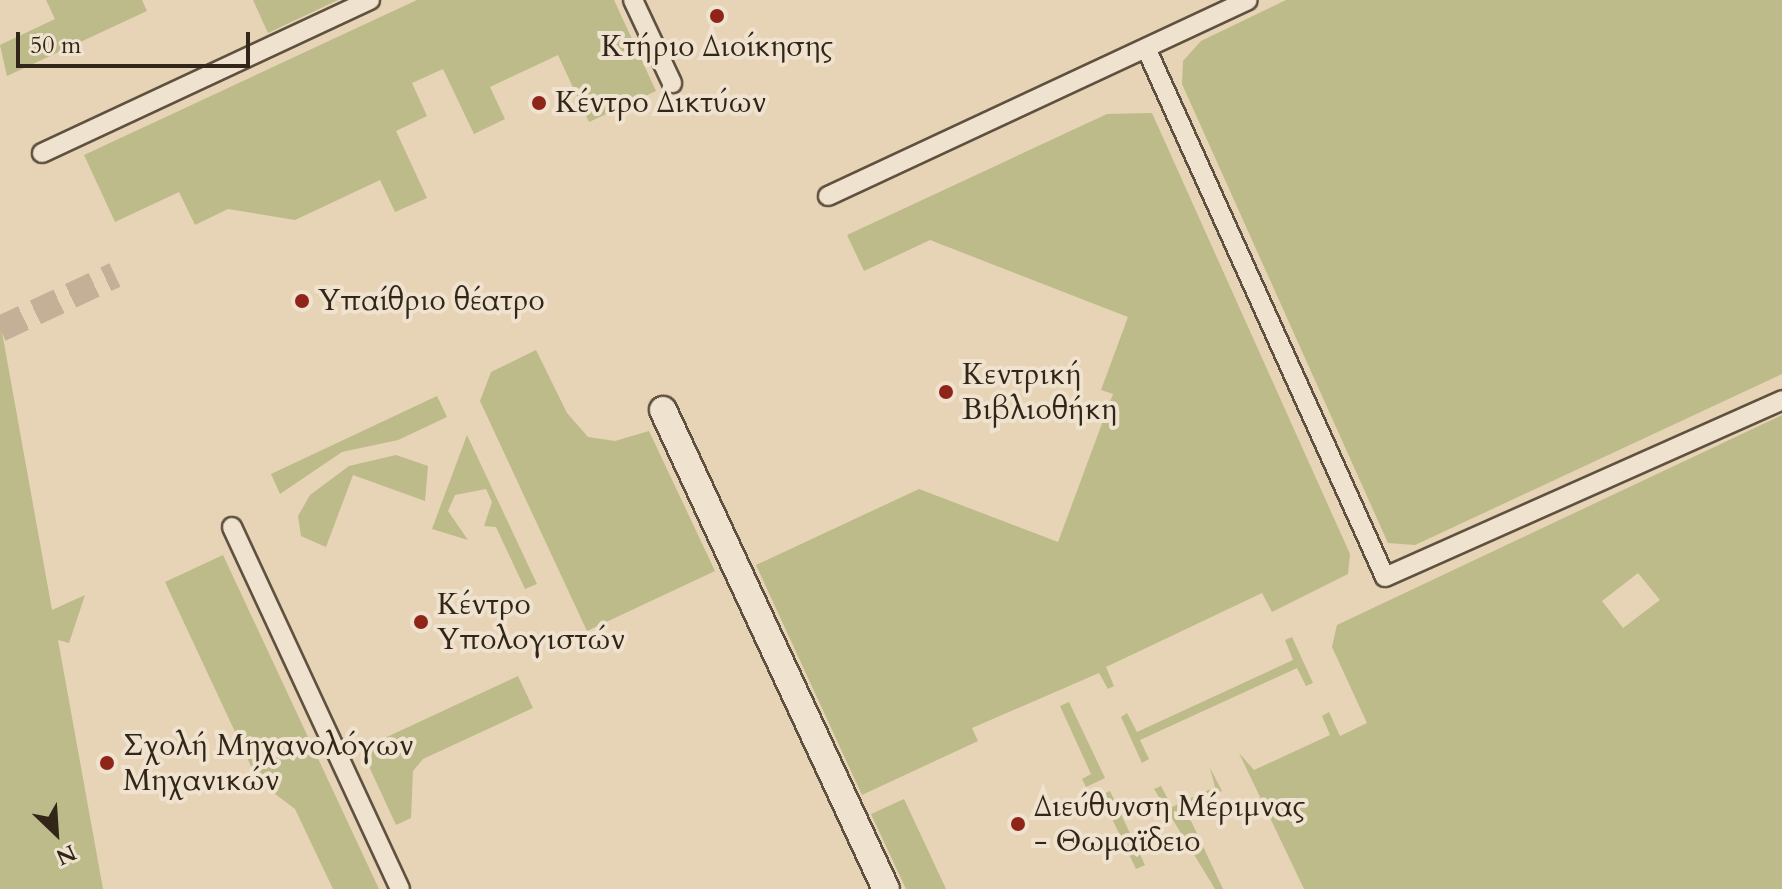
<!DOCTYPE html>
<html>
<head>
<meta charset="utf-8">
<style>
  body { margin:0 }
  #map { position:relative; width:1782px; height:889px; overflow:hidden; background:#e7d3b5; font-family:Cardo,serif }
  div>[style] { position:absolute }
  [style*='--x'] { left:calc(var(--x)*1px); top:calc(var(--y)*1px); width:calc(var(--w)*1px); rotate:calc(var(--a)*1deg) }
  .green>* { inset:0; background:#bcbb89 }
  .pedestrian-tunnel>* { height:26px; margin-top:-13px; transform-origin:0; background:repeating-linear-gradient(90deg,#c3b096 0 26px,transparent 0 39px) }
  .roads { filter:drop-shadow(2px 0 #5f513f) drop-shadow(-2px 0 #5f513f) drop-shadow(0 2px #5f513f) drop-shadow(0 -2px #5f513f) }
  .service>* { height:18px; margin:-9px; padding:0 9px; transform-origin:9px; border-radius:9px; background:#efe2cf }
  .pedestrian>* { height:26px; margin:-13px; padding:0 13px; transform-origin:13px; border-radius:13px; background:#efe2cf }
  .dots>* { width:22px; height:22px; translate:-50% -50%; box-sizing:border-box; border:4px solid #efe2cf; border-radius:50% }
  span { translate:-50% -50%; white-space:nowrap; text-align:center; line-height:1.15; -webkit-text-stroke:8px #efe2cf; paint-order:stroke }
  .poi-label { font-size:30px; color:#322618 }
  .left { translate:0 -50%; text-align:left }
  .north { position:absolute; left:16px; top:793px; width:80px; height:80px; -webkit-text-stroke:6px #efe2cf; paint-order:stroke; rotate:155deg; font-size:22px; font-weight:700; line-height:32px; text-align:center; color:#322618 }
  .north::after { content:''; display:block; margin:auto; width:28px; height:36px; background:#322618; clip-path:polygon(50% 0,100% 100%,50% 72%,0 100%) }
  .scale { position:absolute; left:16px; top:32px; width:234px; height:36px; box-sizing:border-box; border:4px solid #322618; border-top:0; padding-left:10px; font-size:24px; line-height:28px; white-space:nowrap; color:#322618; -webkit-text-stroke:6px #efe2cf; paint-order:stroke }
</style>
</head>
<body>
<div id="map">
  <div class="green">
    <div style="clip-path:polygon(46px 0,142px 0,147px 11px,7px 76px,0 45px,55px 19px)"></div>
    <div style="clip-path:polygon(253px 0,338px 0,268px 33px)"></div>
    <div style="clip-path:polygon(417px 0,614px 0,656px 91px,589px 122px,558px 55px,490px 87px,505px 119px,474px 134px,443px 69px,412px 83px,427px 116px,396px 131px,427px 198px,395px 212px,380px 180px,295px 220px,228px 209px,195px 225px,179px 192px,115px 222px,84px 155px)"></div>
    <div style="clip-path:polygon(1286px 0,1782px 0,1782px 374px,1415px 545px,1388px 543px,1182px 84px,1183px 61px,1201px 41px)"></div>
    <div style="clip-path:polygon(1152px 113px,1350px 554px,1348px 574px,1272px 612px,1262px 593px,1106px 667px,1114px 686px,1108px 689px,1099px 673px,972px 728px,978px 741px,862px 795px,756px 565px,919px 489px,1058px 542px,1113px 394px,1101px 390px,1128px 317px,930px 240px,864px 271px,847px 235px,1107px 114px)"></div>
    <div style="clip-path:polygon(0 321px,52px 610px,85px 595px,69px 643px,58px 640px,103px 889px,0 889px)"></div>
    <div style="clip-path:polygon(536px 350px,567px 413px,588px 437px,615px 441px,649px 431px,715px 571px,587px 631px,480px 401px,491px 372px)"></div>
    <div style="clip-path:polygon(437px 396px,447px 417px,398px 440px,342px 452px,280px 494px,271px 474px)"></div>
    <div style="clip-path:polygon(evenodd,1782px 415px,1782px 889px,1304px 889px,1239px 753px,1254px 770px,1330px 735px,1322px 716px,1329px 712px,1340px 736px,1367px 723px,1332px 647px,1337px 625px,1782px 415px,1638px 573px,1660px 600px,1623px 628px,1602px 601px,1638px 573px)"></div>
    <div style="clip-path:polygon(467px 435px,537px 584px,525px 589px,496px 527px,484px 526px,492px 502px,486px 489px,455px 495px,448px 511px,468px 540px,432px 529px)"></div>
    <div style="clip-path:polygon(396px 455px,428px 466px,425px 501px,353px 475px,326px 547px,301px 536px,298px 516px,310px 495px,349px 466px)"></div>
    <div style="clip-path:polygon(223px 555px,379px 889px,333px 889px,295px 809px,258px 781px,165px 582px)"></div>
    <div style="clip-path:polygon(1292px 637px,1313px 683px,1306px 686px,1297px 668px,1140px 740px,1149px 759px,1142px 763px,1121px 717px,1127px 713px,1137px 732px,1293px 660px,1285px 640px)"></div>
    <div style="clip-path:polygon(518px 676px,533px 708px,423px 759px,413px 771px,411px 818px,396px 825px,361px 749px)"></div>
    <div style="clip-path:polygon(1069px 702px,1105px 778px,1086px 787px,1082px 779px,1091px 774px,1060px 706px)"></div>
    <div style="clip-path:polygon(1210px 768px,1222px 791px,1185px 808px,1223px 889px,1215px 889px,1154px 789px,1161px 786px,1172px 807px,1215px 787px)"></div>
    <div style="clip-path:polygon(1110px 791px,1145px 865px,1136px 869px,1105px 804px,1096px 808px,1092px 799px)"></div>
    <div style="clip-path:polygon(904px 799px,946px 889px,906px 889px,871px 814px)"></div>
  </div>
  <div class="pedestrian-tunnel">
    <div style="--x:0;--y:329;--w:127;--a:-25.2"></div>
  </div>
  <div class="roads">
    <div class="service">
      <div style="--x:633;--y:0;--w:92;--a:64.8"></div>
      <div style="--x:1146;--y:48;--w:580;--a:65.69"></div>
      <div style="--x:1385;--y:577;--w:435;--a:-24"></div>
      <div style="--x:42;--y:153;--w:362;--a:-25"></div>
      <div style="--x:828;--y:196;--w:463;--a:-25"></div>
      <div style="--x:232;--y:527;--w:399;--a:65.1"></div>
    </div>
    <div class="pedestrian">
      <div style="--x:663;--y:410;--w:528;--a:65.04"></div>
    </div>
  </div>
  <div class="dots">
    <div style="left:717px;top:16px;background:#8f2418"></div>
    <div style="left:539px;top:103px;background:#8f2418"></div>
    <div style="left:302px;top:301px;background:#8f2418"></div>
    <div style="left:946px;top:392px;background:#8f2418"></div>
    <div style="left:421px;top:622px;background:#8f2418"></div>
    <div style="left:107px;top:763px;background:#8f2418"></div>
    <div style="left:1018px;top:824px;background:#8f2418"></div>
  </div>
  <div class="poi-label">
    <span style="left:717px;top:47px">Κτήριο Διοίκησης</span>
    <span class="left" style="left:555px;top:103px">Κέντρο Δικτύων</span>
    <span class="left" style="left:318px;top:301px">Υπαίθριο θέατρο</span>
    <span class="left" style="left:962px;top:392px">Κεντρική<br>Βιβλιοθήκη</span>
    <span class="left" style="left:437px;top:622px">Κέντρο<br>Υπολογιστών</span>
    <span class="left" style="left:123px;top:763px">Σχολή Μηχανολόγων<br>Μηχανικών</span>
    <span class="left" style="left:1034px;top:824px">Διεύθυνση Μέριμνας<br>- Θωμαϊδειο</span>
  </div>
  <div class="north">N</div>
  <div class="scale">50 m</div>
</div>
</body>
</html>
